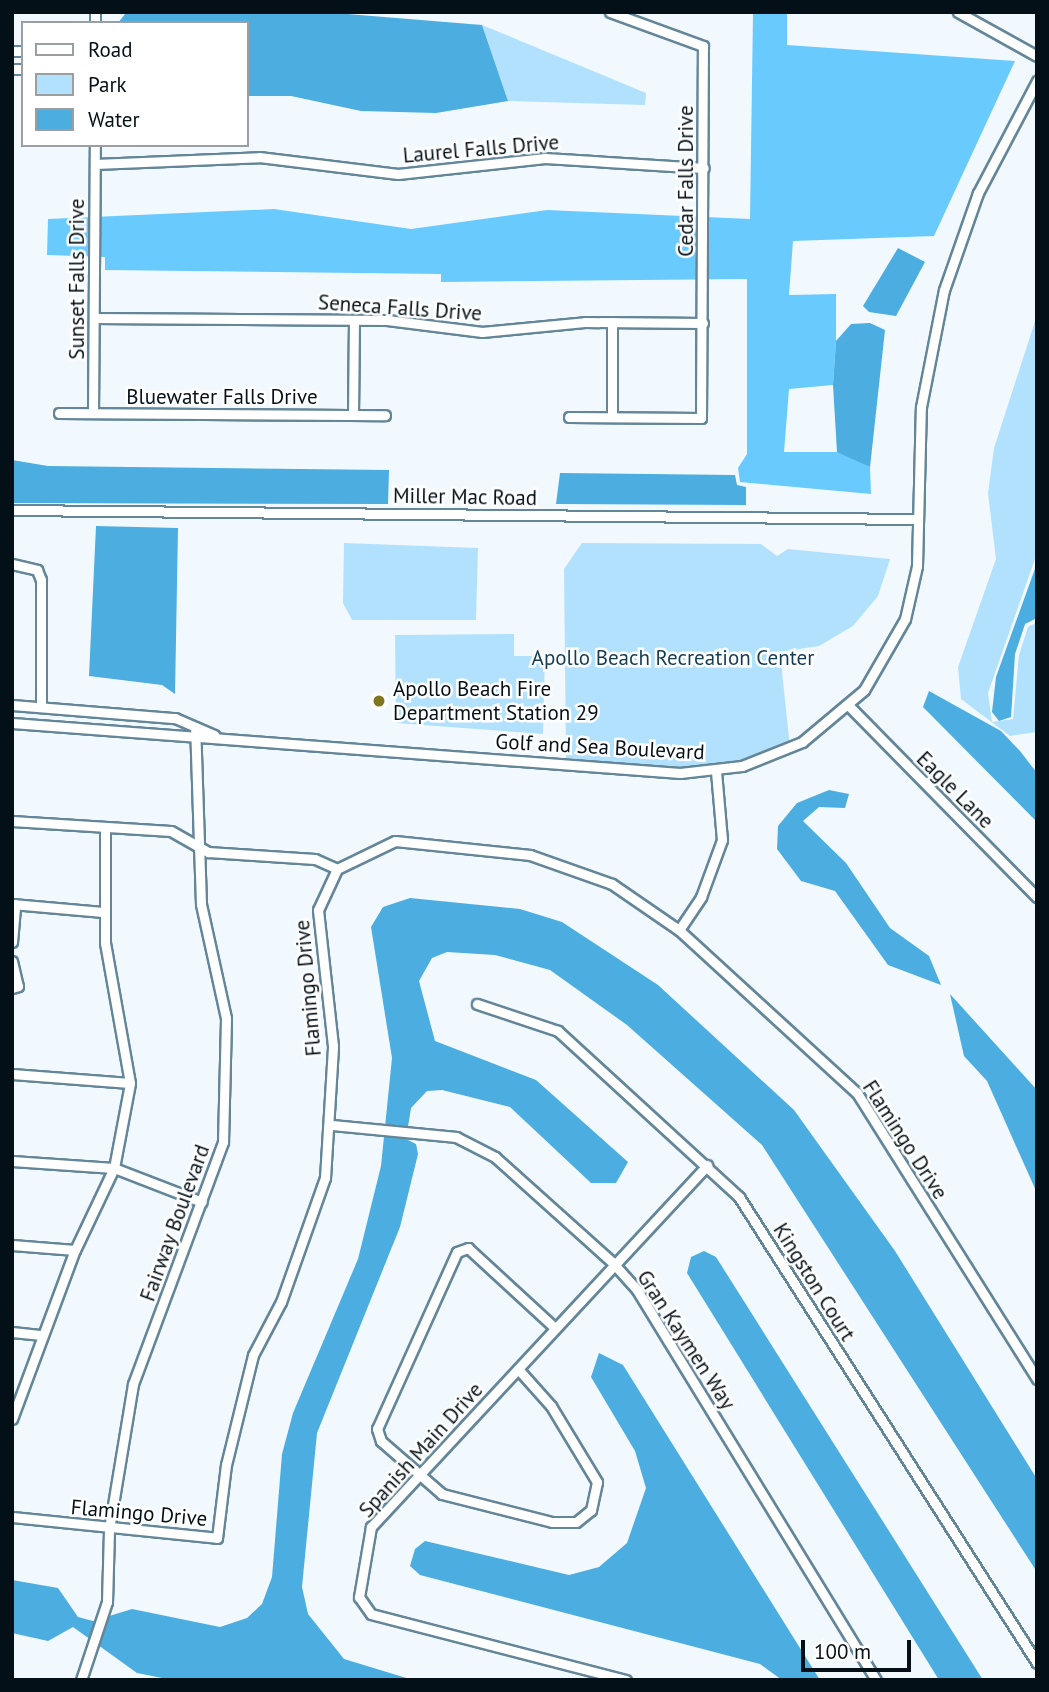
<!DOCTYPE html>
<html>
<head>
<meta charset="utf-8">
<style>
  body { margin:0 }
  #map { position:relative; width:1049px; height:1692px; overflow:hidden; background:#f2f9fe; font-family:"PT Sans",sans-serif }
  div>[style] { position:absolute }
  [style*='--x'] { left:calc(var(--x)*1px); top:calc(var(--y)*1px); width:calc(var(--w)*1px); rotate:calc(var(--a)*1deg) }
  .green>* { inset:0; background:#b2e1fd }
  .forest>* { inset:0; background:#69cafe }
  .water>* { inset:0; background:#4bade0 }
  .roads { filter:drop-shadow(2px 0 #648699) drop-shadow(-2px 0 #648699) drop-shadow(0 2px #648699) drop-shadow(0 -2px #648699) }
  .minor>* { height:9px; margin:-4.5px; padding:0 4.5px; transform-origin:4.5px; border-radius:4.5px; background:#fff }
  .dots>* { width:19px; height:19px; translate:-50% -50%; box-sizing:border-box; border:4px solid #fff; border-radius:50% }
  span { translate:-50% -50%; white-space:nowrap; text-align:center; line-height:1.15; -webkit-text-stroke:5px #fff; paint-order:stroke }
  .street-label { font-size:21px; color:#041017 }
  .park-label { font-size:21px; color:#133d53 }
  .poi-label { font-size:21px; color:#041017 }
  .left { translate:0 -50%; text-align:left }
  .frame { position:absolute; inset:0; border:14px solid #041017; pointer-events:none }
  .legend { position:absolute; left:21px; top:21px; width:228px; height:126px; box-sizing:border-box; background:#fff; border:2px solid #9b9fa2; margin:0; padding:9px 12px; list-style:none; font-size:21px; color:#041017 }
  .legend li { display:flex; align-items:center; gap:14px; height:35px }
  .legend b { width:35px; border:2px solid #9b9fa2 }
  .scale { position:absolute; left:801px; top:1640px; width:110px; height:32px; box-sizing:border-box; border:4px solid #041017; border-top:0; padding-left:9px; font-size:21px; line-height:24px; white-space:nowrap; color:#041017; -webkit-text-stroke:5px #fff; paint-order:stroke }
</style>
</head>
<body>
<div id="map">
  <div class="green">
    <div style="clip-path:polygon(482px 25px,646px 93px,645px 105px,508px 101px)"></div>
    <div style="clip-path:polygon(1037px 315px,1037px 553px,988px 693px,992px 722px,1013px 719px,1019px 655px,1028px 627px,1037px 622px,1037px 732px,1010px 736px,961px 699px,958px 667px,996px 559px,988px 493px,994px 448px)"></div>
    <div style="clip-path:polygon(344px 543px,478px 548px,476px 620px,352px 620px,343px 603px)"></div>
    <div style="clip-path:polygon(582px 543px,761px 544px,777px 556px,788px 549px,890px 559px,878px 596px,853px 626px,819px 646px,780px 652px,790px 748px,716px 771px,566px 758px,564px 569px)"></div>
    <div style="clip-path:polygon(514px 634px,514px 656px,545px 656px,543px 734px,396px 723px,395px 635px)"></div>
  </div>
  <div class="forest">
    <div style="clip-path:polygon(753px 12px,787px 12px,787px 45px,1015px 61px,934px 236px,793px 241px,789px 295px,836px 294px,836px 341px,833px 385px,789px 389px,784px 452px,842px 452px,870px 467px,871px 494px,740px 482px,738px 468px,747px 454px,747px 279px,441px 282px,441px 274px,105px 270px,105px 257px,47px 255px,48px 219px,274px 209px,411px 229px,547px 210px,750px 219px)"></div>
  </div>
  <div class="water">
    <div style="clip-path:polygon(149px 12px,323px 12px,482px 25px,508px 101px,436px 113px,361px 111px,291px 96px,247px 96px,247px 23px,118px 23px,125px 14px)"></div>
    <div style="clip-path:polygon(898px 248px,925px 262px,896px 316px,869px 312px,863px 306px)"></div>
    <div style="clip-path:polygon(870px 323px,885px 330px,870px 467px,837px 452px,833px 385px,836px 341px,851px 324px)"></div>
    <div style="clip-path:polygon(12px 460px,48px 466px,389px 470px,388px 504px,12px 503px)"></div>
    <div style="clip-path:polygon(560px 473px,735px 475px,737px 485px,746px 487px,746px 505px,556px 504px)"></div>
    <div style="clip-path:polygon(96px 526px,178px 528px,175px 694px,162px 685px,89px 676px)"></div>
    <div style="clip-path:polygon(1037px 563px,1037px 618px,1025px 624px,1015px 654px,1011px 717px,999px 721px,992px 712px,996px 677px)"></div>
    <div style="clip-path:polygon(929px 691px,1001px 731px,1020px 751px,1037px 773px,1037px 822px,923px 707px)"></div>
    <div style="clip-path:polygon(829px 790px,849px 794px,845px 808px,819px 807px,803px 821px,846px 863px,890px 928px,929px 956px,941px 985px,888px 965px,835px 891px,801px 881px,777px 849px,778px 826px,797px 803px)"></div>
    <div style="clip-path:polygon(410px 898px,520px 909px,562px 922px,658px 985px,794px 1110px,895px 1251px,1037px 1479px,1037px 1572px,762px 1145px,627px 1025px,550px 970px,495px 955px,447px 952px,432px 958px,419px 981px,435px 1041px,536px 1080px,628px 1162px,616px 1183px,591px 1183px,510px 1107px,442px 1090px,427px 1091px,411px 1108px,406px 1139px,416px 1144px,418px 1154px,400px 1227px,317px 1433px,302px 1587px,308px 1614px,344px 1659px,413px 1680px,172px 1680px,137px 1673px,73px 1627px,48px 1641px,12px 1633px,12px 1580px,58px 1588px,78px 1617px,93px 1621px,132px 1609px,220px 1627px,247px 1618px,262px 1604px,272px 1577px,282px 1454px,293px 1413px,358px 1259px,381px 1166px,392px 1058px,371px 927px,383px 907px)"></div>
    <div style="clip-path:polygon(950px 994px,1037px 1090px,1037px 1193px,987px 1081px,964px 1056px)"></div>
    <div style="clip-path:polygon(704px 1251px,716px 1257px,983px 1680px,939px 1680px,687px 1273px,691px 1257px)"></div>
    <div style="clip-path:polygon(599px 1353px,623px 1365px,820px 1680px,782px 1680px,760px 1664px,420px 1575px,410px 1566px,415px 1549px,425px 1541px,569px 1575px,599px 1567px,627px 1543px,646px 1488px,635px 1451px,591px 1377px)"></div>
  </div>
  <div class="roads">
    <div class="minor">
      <div style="--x:958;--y:12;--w:90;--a:29.1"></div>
      <div style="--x:95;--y:23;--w:11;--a:-90"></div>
      <div style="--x:12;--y:51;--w:11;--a:0"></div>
      <div style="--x:12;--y:69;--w:11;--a:0"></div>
      <div style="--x:95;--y:164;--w:164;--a:-2.4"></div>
      <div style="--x:259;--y:157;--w:140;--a:7"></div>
      <div style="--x:398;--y:174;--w:148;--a:-6.2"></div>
      <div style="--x:545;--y:158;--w:159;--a:3.6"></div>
      <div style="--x:94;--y:318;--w:293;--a:0.4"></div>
      <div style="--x:387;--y:320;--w:96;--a:7.2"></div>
      <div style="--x:482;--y:332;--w:103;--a:-5.5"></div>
      <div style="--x:585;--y:322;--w:118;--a:0.5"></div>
      <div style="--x:59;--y:413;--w:326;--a:0.4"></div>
      <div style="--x:93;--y:413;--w:268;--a:-89.6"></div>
      <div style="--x:353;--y:415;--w:95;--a:-89.4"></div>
      <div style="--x:569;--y:417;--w:132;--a:0.4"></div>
      <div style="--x:701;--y:418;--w:372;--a:-89.7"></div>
      <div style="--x:703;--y:46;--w:99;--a:-159.9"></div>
      <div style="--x:612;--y:417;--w:95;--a:-90"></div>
      <div style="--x:12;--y:510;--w:905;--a:0.57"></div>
      <div style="--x:12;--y:564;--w:26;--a:13"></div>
      <div style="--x:37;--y:570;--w:11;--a:68"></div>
      <div style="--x:41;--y:580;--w:127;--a:90"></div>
      <div style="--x:12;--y:705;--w:164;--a:4.6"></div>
      <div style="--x:175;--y:718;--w:43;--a:23.6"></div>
      <div style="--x:849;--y:706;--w:268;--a:45.5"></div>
      <div style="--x:12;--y:723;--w:670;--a:4.28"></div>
      <div style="--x:680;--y:773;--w:62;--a:-6.4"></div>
      <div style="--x:742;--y:766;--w:65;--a:-21.8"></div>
      <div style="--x:802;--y:742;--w:81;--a:-40"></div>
      <div style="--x:864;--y:690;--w:82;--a:-60"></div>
      <div style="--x:905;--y:619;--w:54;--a:-77.2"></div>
      <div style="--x:917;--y:566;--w:159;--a:-88.6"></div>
      <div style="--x:921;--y:407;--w:119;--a:-78.9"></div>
      <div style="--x:944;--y:290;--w:103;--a:-70.7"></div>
      <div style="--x:978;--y:193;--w:127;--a:-62.2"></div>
      <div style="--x:12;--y:821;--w:159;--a:3.6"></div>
      <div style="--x:171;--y:831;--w:43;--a:29.6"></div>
      <div style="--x:208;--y:852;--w:107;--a:3.7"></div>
      <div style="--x:315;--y:859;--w:24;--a:24"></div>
      <div style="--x:12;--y:904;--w:91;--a:5"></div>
      <div style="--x:679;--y:930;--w:40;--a:-56"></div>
      <div style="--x:701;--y:897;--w:61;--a:-69.8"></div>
      <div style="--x:722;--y:840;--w:69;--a:-95"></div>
      <div style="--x:12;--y:942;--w:38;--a:-85"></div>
      <div style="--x:12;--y:961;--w:26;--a:77"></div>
      <div style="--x:18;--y:986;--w:6;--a:162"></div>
      <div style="--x:477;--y:1004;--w:85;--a:18.4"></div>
      <div style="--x:558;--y:1031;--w:246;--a:42.5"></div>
      <div style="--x:739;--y:1197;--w:553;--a:57.4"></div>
      <div style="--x:12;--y:1074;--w:118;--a:4.4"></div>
      <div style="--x:332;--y:1125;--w:125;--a:5.5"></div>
      <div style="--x:456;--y:1137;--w:44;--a:27.1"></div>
      <div style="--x:495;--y:1157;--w:157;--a:41.9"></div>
      <div style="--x:612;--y:1262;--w:38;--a:48"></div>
      <div style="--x:637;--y:1290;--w:457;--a:58.5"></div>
      <div style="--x:12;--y:1161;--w:102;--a:3.9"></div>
      <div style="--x:114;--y:1168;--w:94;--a:21.1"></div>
      <div style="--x:12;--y:1245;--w:63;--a:4.5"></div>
      <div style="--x:12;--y:1332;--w:30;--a:6"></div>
      <div style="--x:518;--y:1369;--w:50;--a:48.3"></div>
      <div style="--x:551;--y:1406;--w:89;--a:58.8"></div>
      <div style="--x:597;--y:1482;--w:29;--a:102"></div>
      <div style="--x:591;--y:1510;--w:19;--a:141"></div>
      <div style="--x:576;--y:1522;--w:24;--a:180"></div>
      <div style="--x:552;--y:1522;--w:114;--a:-165.7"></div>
      <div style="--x:442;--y:1494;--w:81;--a:-139"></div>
      <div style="--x:381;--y:1441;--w:13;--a:-108"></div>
      <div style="--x:377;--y:1429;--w:194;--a:-65.7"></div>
      <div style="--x:457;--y:1252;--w:12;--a:-20"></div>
      <div style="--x:468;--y:1248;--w:117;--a:42.6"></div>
      <div style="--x:12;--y:1419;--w:180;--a:-69.6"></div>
      <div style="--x:75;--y:1250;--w:91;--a:-64.6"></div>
      <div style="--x:114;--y:1168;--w:86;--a:-79.3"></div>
      <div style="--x:130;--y:1083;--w:142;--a:-100.1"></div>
      <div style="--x:105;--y:943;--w:115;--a:-90"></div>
      <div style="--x:12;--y:1517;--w:206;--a:5.8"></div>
      <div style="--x:217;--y:1538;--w:74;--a:-83"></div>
      <div style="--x:226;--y:1465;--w:113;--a:-76.2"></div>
      <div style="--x:253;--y:1355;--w:60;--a:-62.2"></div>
      <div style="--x:281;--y:1302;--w:132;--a:-70.5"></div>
      <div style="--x:325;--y:1178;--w:132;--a:-86.5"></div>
      <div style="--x:333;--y:1046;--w:137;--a:-96.3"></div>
      <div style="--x:318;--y:910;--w:45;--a:-65.1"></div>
      <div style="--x:337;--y:869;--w:64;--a:-25.8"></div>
      <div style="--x:395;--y:841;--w:136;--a:5.9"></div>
      <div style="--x:530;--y:855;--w:87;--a:19.5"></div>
      <div style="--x:612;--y:884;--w:81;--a:34.5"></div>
      <div style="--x:679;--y:930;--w:241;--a:42.5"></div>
      <div style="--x:857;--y:1093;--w:338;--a:57.8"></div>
      <div style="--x:81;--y:1680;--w:82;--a:-71.6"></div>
      <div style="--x:107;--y:1602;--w:73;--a:-88.4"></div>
      <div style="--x:109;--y:1529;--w:147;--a:-80.6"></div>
      <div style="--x:133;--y:1384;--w:258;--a:-69.6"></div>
      <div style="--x:223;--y:1142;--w:124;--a:-88.6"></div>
      <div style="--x:226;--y:1018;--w:117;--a:-102.4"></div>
      <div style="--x:201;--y:904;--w:177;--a:-91.9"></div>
      <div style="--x:626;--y:1680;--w:263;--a:-165.5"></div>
      <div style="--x:371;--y:1614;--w:21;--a:-125"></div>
      <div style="--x:359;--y:1597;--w:71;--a:-80.3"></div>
      <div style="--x:371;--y:1527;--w:494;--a:-47.1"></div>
    </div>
  </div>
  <div class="dots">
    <div style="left:379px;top:701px;background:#80771c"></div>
  </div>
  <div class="street-label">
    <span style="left:481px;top:149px;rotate:-5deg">Laurel Falls Drive</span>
    <span style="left:686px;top:181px;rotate:-90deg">Cedar Falls Drive</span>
    <span style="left:77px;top:279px;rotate:-90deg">Sunset Falls Drive</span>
    <span style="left:400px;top:308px;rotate:4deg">Seneca Falls Drive</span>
    <span style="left:222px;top:397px">Bluewater Falls Drive</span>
    <span style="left:465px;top:497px;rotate:1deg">Miller Mac Road</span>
    <span style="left:600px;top:747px;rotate:3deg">Golf and Sea Boulevard</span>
    <span style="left:955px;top:790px;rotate:45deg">Eagle Lane</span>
    <span style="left:308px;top:988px;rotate:-95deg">Flamingo Drive</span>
    <span style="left:905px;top:1140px;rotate:57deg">Flamingo Drive</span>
    <span style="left:175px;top:1223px;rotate:-70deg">Fairway Boulevard</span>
    <span style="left:814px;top:1282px;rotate:58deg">Kingston Court</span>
    <span style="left:686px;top:1340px;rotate:57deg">Gran Kaymen Way</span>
    <span style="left:421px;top:1450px;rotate:-48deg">Spanish Main Drive</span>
    <span style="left:139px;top:1513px;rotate:5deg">Flamingo Drive</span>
  </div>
  <div class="park-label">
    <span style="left:673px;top:658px">Apollo Beach Recreation Center</span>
  </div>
  <div class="poi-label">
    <span class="left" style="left:393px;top:701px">Apollo Beach Fire<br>Department Station 29</span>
  </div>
  <div class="frame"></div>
  <ul class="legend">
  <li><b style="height:9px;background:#fff"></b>Road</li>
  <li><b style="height:19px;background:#b2e1fd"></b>Park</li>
  <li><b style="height:19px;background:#4bade0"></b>Water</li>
  </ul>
  <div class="scale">100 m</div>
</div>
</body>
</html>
